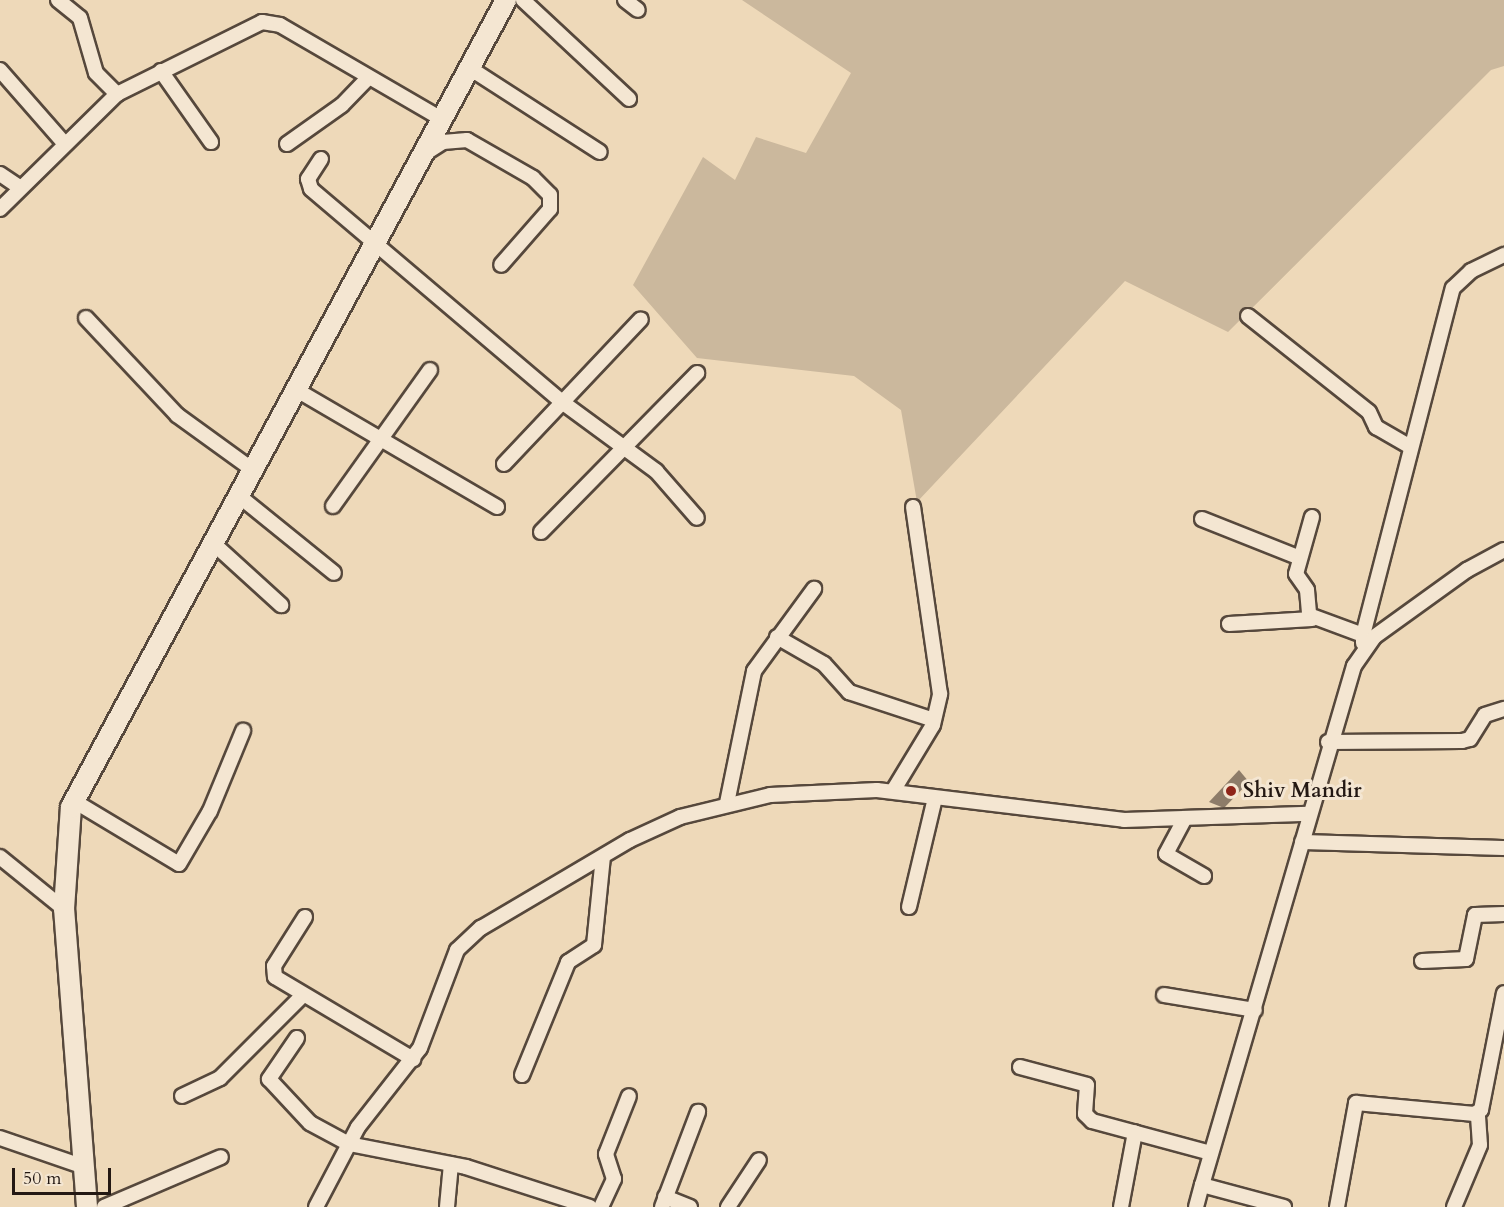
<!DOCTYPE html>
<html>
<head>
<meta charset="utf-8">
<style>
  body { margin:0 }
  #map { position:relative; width:1504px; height:1207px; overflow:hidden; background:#eed9b9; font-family:Cardo,serif }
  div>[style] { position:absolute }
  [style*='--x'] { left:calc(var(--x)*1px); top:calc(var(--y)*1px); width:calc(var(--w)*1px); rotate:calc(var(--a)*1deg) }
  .green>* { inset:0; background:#cbb89d }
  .building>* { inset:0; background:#8d7c69 }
  .roads { filter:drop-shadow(2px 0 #56483c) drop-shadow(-2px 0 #56483c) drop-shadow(0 2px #56483c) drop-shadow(0 -2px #56483c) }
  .street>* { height:14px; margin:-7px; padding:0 7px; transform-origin:7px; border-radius:7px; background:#f4e6d2 }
  .secondary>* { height:20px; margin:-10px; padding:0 10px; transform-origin:10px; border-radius:10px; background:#f4e6d2 }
  .dots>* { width:16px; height:16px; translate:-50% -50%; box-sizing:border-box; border:3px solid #f4e6d2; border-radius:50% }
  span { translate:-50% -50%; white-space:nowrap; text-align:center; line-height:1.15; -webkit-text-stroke:6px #f4e6d2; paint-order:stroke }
  .poi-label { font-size:21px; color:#231813; font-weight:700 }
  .left { translate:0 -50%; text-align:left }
  .scale { position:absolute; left:12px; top:1168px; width:99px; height:27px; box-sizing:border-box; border:3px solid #231813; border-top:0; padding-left:8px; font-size:18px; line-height:21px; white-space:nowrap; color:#231813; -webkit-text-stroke:4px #f4e6d2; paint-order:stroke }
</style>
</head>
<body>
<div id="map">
  <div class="green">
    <div style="clip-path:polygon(742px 0,1504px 0,1504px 66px,1491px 70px,1228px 332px,1125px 281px,917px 502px,901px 410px,854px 376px,697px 358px,633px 285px,703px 157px,735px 180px,756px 137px,806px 153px,851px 73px)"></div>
  </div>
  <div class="building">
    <div style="clip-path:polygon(1239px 770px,1249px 782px,1224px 808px,1209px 802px)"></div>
  </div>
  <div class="roads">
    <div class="street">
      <div style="--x:58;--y:0;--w:28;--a:39"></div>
      <div style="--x:80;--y:18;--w:57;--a:73.8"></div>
      <div style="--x:96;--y:73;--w:30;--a:45"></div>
      <div style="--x:523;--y:0;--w:145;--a:43"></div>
      <div style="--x:625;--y:0;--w:16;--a:38"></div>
      <div style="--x:471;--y:69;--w:153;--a:32.8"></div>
      <div style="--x:0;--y:70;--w:96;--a:48.8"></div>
      <div style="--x:161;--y:71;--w:87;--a:54.8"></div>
      <div style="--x:287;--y:144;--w:67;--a:-35.3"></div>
      <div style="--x:342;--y:105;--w:37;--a:-46"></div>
      <div style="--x:426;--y:153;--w:20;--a:-33"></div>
      <div style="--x:443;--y:142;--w:24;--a:-5"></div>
      <div style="--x:467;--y:140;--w:76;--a:29.9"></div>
      <div style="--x:533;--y:178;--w:24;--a:45"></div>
      <div style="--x:550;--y:195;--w:14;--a:90"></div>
      <div style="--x:550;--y:209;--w:74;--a:131.2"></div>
      <div style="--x:321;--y:159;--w:24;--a:123"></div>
      <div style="--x:308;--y:179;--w:10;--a:73"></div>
      <div style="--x:311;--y:189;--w:329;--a:40.3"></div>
      <div style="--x:562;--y:402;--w:117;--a:36.3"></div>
      <div style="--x:656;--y:471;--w:62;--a:48.9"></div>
      <div style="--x:0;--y:174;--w:23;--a:34"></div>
      <div style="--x:0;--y:209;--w:164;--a:-44.5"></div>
      <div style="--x:117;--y:94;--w:162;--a:-26.4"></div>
      <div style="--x:262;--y:22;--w:18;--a:9"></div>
      <div style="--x:280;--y:25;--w:189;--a:30.2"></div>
      <div style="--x:1248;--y:316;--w:154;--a:38.4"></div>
      <div style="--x:1369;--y:412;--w:17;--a:65"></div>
      <div style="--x:1376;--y:427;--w:39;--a:30"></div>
      <div style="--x:86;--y:318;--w:133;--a:46.8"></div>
      <div style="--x:177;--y:415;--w:94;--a:35.9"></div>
      <div style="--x:295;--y:389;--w:234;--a:30.3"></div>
      <div style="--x:504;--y:464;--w:199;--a:-46.6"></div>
      <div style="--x:239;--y:496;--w:122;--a:39"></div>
      <div style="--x:333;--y:506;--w:167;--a:-54.5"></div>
      <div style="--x:1312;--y:517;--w:59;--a:105.7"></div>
      <div style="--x:1296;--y:574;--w:19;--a:55"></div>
      <div style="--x:1307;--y:590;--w:25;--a:85"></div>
      <div style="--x:1309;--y:615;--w:58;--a:20.3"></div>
      <div style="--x:1363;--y:635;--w:8;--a:90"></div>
      <div style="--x:1202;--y:519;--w:105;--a:21.7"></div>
      <div style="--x:541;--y:532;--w:223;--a:-45.5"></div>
      <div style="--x:214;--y:544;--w:91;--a:42.3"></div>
      <div style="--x:1229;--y:624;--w:83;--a:-3.4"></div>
      <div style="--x:1363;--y:635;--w:358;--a:-75.5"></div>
      <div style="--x:1453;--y:288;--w:25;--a:-43"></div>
      <div style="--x:1471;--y:271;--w:37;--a:-26"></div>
      <div style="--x:777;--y:637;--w:54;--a:29.9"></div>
      <div style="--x:824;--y:664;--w:38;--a:48"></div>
      <div style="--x:849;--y:692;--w:89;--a:18.2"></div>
      <div style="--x:1328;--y:742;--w:134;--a:-0.4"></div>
      <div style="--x:1462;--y:741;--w:8;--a:-14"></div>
      <div style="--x:1470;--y:739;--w:28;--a:-58"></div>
      <div style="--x:1485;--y:715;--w:20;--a:-18"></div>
      <div style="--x:893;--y:791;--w:77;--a:-58.8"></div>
      <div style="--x:933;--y:725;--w:32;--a:-77"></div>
      <div style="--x:940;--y:694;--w:189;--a:-98.2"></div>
      <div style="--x:74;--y:801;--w:122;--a:31"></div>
      <div style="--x:179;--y:864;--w:61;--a:-59.7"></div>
      <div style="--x:210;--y:811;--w:87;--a:-67.6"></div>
      <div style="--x:727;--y:803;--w:135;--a:-78.4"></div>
      <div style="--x:754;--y:671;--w:102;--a:-53.8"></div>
      <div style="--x:1184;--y:820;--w:38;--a:118"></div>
      <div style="--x:1166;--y:854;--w:44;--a:30.1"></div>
      <div style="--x:1302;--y:842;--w:202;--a:1.7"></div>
      <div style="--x:0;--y:857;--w:82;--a:39.1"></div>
      <div style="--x:909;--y:907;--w:112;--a:-76.6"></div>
      <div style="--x:305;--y:917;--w:58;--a:122.3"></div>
      <div style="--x:274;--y:966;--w:11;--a:85"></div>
      <div style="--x:275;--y:977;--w:161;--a:30.7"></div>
      <div style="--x:1422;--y:961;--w:44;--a:-2.6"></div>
      <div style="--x:1466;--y:959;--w:45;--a:-78.4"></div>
      <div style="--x:1475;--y:915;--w:29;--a:-2"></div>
      <div style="--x:1164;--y:995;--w:92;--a:9.4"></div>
      <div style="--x:297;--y:1038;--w:50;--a:124.3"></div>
      <div style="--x:269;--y:1079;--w:60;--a:47"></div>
      <div style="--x:310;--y:1123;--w:44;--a:28.3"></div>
      <div style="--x:349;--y:1144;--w:119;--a:11.1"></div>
      <div style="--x:466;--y:1167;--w:130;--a:17.9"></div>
      <div style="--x:1020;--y:1067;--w:69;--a:15"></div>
      <div style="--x:1087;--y:1085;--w:29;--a:94"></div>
      <div style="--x:1085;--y:1114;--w:10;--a:45"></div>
      <div style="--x:1092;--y:1121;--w:123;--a:15.1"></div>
      <div style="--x:522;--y:1075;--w:122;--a:-67.8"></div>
      <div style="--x:568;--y:962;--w:31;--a:-33"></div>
      <div style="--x:594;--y:945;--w:88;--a:-84.2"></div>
      <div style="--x:182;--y:1096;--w:42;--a:-25.3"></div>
      <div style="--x:220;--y:1078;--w:116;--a:-45"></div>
      <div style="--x:0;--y:1138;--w:89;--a:19"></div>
      <div style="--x:1202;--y:1185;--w:541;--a:-73.68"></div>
      <div style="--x:1354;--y:666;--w:35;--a:-55"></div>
      <div style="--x:1374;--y:637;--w:115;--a:-35.8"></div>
      <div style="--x:1467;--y:570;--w:42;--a:-28.4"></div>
      <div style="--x:665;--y:1197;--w:27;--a:22"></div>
      <div style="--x:104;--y:1207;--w:127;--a:-23.1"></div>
      <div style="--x:316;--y:1207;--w:90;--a:-62.3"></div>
      <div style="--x:358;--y:1127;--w:100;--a:-51.9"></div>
      <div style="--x:420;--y:1048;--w:105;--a:-69.3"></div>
      <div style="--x:457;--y:950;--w:33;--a:-43"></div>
      <div style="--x:481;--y:928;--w:173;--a:-30.6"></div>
      <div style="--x:630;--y:840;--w:55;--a:-24.7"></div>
      <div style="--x:680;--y:817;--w:93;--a:-13.7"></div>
      <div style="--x:770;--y:795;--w:107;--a:-2.7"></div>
      <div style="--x:877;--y:790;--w:249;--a:6.9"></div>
      <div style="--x:1124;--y:820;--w:185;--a:-1.9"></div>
      <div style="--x:447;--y:1207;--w:43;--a:-84.7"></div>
      <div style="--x:601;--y:1207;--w:31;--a:-65"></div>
      <div style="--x:614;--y:1179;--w:26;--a:-108"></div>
      <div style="--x:606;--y:1154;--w:62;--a:-68.4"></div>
      <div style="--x:662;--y:1207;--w:102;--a:-69.2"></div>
      <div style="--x:728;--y:1207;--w:56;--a:-56.6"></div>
      <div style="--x:1121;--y:1207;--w:76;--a:-79.4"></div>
      <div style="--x:1196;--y:1207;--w:23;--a:-75"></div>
      <div style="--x:1202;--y:1185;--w:85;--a:15"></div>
      <div style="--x:1337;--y:1207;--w:106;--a:-79.6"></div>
      <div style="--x:1356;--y:1103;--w:119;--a:5.3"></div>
      <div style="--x:1474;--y:1114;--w:8;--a:-30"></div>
      <div style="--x:1481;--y:1110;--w:119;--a:-78.9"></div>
      <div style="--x:1454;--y:1207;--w:67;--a:-67.2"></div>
      <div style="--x:1480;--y:1145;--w:32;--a:-94"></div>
    </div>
    <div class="secondary">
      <div style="--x:87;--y:1207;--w:299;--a:-94.4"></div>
      <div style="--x:64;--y:909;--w:102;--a:-86.1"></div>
      <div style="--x:71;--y:807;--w:917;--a:-61.67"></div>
    </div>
  </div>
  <div class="dots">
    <div style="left:1231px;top:791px;background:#8f2418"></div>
  </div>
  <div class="poi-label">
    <span class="left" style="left:1243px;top:791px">Shiv Mandir</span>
  </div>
  <div class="scale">50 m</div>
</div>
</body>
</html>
